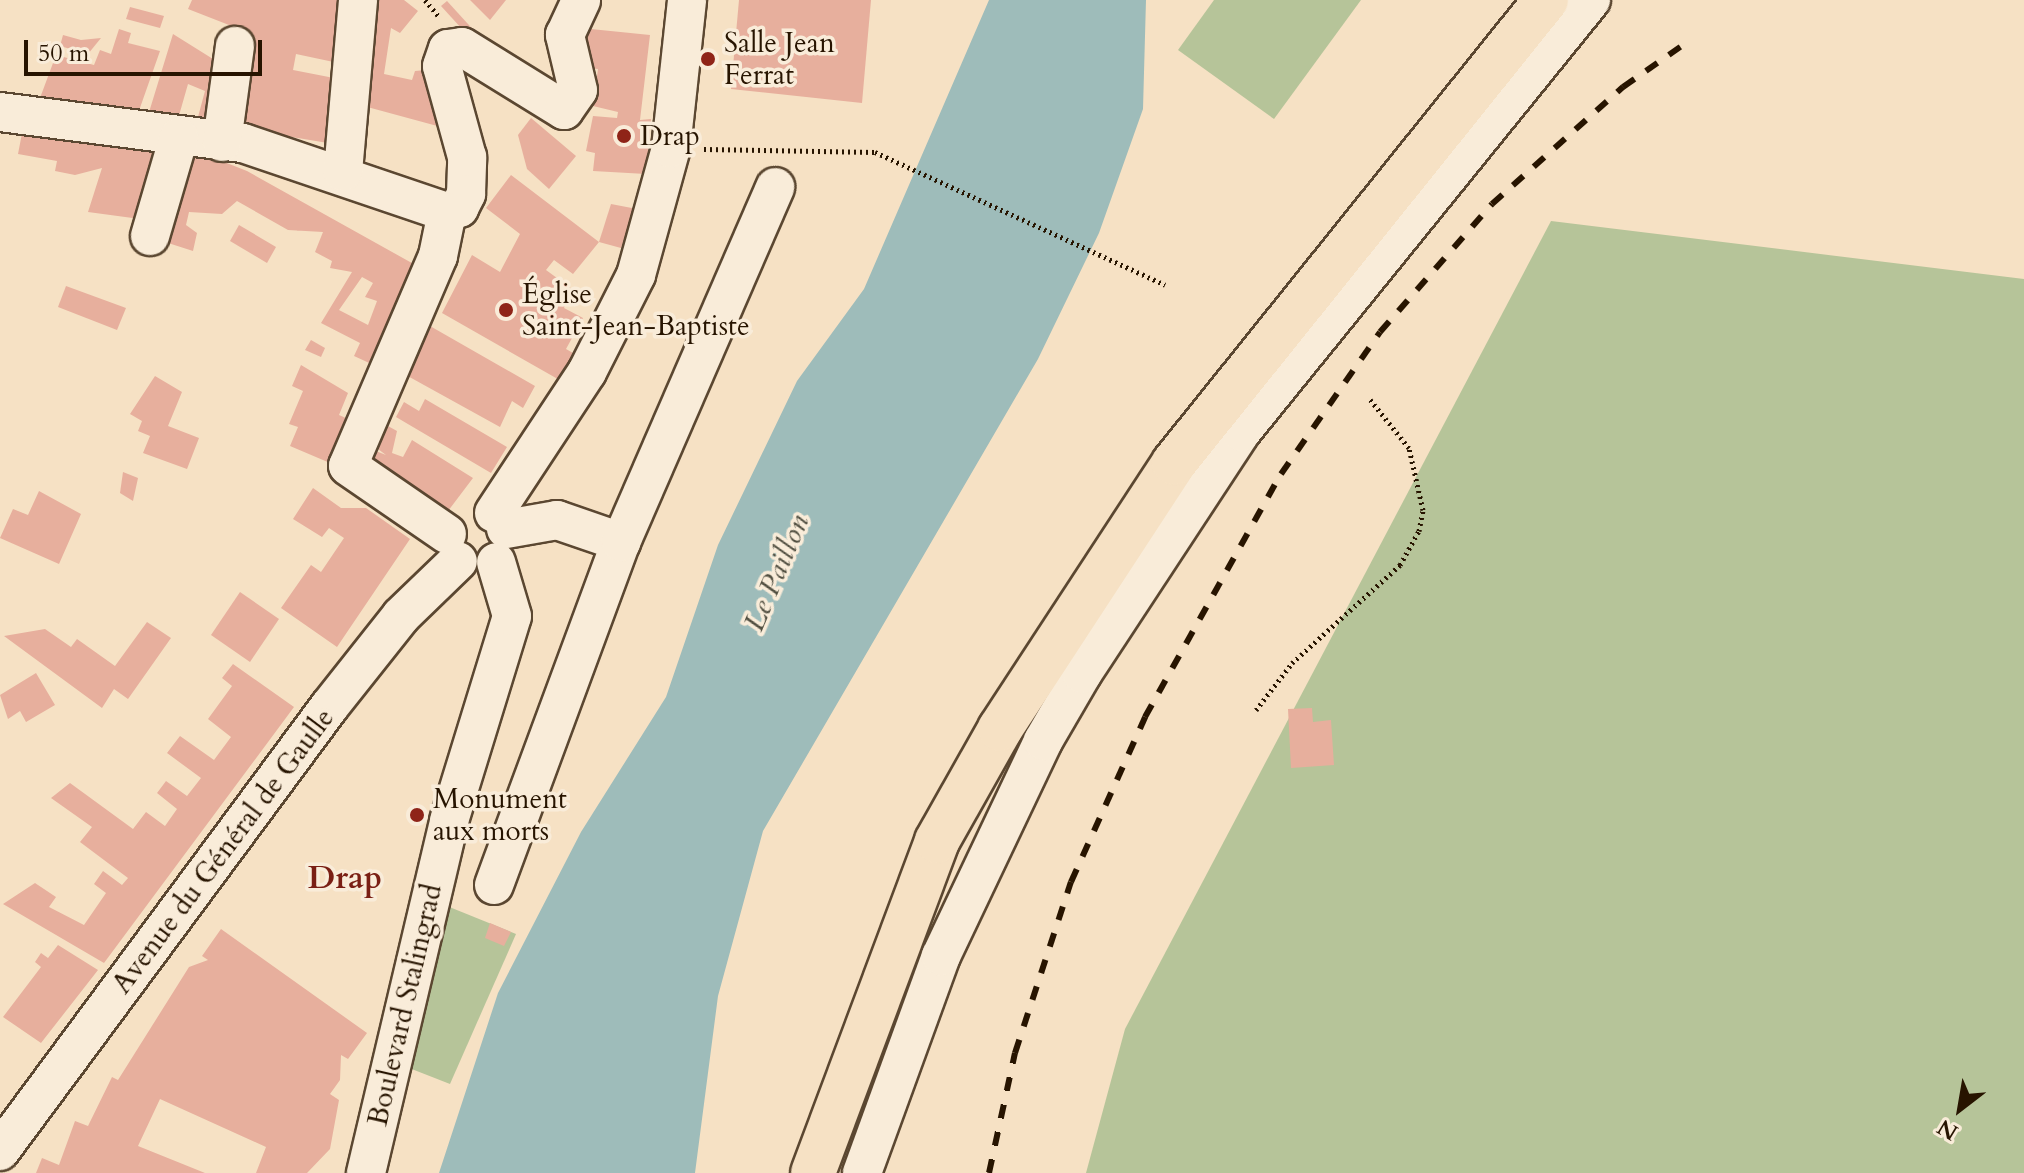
<!DOCTYPE html>
<html>
<head>
<meta charset="utf-8">
<style>
  body { margin:0 }
  #map { position:relative; width:2024px; height:1173px; overflow:hidden; background:#f6e1c4; font-family:Cardo,serif }
  div>[style] { position:absolute }
  [style*='--x'] { left:calc(var(--x)*1px); top:calc(var(--y)*1px); width:calc(var(--w)*1px); rotate:calc(var(--a)*1deg) }
  .green>* { inset:0; background:#b6c499 }
  .water>* { inset:0; background:#9ebcba }
  .building>* { inset:0; background:#e7af9d }
  .path>* { height:5px; margin-top:-2.5px; transform-origin:0; background:repeating-linear-gradient(90deg,#271400 0 2px,transparent 0 6px) }
  .roads { filter:drop-shadow(2px 0 #5b4731) drop-shadow(-2px 0 #5b4731) drop-shadow(0 2px #5b4731) drop-shadow(0 -2px #5b4731) }
  .minor>* { height:38px; margin:-19px; padding:0 19px; transform-origin:19px; border-radius:19px; background:#f9ecd9 }
  .major>* { height:44px; margin:-22px; padding:0 22px; transform-origin:22px; border-radius:22px; background:#f6e1c4 }
  .rail>* { height:6px; margin-top:-3px; transform-origin:0; background:repeating-linear-gradient(90deg,#271400 0 14px,transparent 0 28px) }
  .dots>* { width:22px; height:22px; translate:-50% -50%; box-sizing:border-box; border:4px solid #f9ecd9; border-radius:50% }
  span { translate:-50% -50%; white-space:nowrap; text-align:center; line-height:1.15; -webkit-text-stroke:7px #f9ecd9; paint-order:stroke }
  .poi-label { font-size:28px; color:#271400 }
  .left { translate:0 -50%; text-align:left }
  .street-label { font-size:28px; color:#271400 }
  .water-label { font-size:30px; color:#514f41; font-style:italic }
  .quarter-label { font-size:32px; color:#7a1f14; font-weight:700 }
  .north { position:absolute; left:1920px; top:1069px; width:80px; height:80px; -webkit-text-stroke:6px #f9ecd9; paint-order:stroke; rotate:211deg; font-size:22px; font-weight:700; line-height:32px; text-align:center; color:#271400 }
  .north::after { content:''; display:block; margin:auto; width:28px; height:36px; background:#271400; clip-path:polygon(50% 0,100% 100%,50% 72%,0 100%) }
  .scale { position:absolute; left:24px; top:40px; width:238px; height:36px; box-sizing:border-box; border:4px solid #271400; border-top:0; padding-left:10px; font-size:24px; line-height:28px; white-space:nowrap; color:#271400; -webkit-text-stroke:6px #f9ecd9; paint-order:stroke }
</style>
</head>
<body>
<div id="map">
  <div class="green">
    <div style="clip-path:polygon(1214px 0,1361px 0,1274px 119px,1178px 50px)"></div>
    <div style="clip-path:polygon(1551px 221px,2024px 279px,2024px 1173px,1086px 1173px,1125px 1029px)"></div>
    <div style="clip-path:polygon(442px 904px,516px 934px,450px 1084px,404px 1066px)"></div>
  </div>
  <div class="water">
    <div style="clip-path:polygon(989px 0,1146px 0,1143px 109px,1099px 233px,1038px 359px,763px 831px,718px 996px,695px 1173px,439px 1173px,498px 993px,581px 832px,666px 697px,718px 545px,797px 381px,864px 289px)"></div>
  </div>
  <div class="building">
    <div style="clip-path:polygon(192px 0,348px 0,343px 64px,296px 54px,293px 70px,334px 78px,340px 145px,232px 127px,229px 25px,188px 9px)"></div>
    <div style="clip-path:polygon(369px 0,404px 0,418px 11px,400px 33px,391px 28px,384px 74px,412px 80px,415px 71px,426px 70px,452px 130px,360px 105px)"></div>
    <div style="clip-path:polygon(470px 0,506px 0,490px 20px)"></div>
    <div style="clip-path:polygon(739px 0,871px 0,862px 103px,731px 89px)"></div>
    <div style="clip-path:polygon(447px 1px,478px 35px,473px 41px,441px 6px)"></div>
    <div style="clip-path:polygon(130px 7px,164px 16px,160px 28px,126px 19px)"></div>
    <div style="clip-path:polygon(581px 28px,650px 35px,640px 120px,651px 119px,646px 174px,593px 171px,595px 153px,586px 151px,593px 116px,617px 118px,618px 112px,593px 106px,598px 69px,576px 67px)"></div>
    <div style="clip-path:polygon(119px 29px,131px 33px,128px 43px,160px 51px,135px 122px,40px 98px,56px 55px,94px 65px,100px 50px,111px 54px)"></div>
    <div style="clip-path:polygon(173px 34px,221px 64px,215px 131px,195px 128px,205px 91px,188px 84px,176px 126px,146px 122px)"></div>
    <div style="clip-path:polygon(63px 35px,81px 40px,101px 38px,88px 54px,60px 46px)"></div>
    <div style="clip-path:polygon(531px 118px,576px 156px,549px 189px,527px 169px,518px 135px)"></div>
    <div style="clip-path:polygon(24px 123px,171px 146px,140px 219px,88px 212px,102px 168px,75px 175px,55px 171px,57px 161px,18px 154px)"></div>
    <div style="clip-path:polygon(evenodd,181px 145px,247px 171px,419px 267px,378px 367px,354px 356px,360px 343px,321px 323px,352px 272px,330px 268px,332px 261px,315px 252px,323px 232px,288px 230px,237px 201px,222px 214px,189px 212px,186px 225px,197px 233px,193px 251px,165px 242px,181px 145px,362px 277px,373px 283px,365px 297px,377px 301px,368px 325px,339px 310px,362px 277px)"></div>
    <div style="clip-path:polygon(511px 175px,599px 242px,573px 274px,554px 260px,546px 270px,572px 289px,564px 308px,583px 318px,566px 349px,573px 353px,563px 382px,442px 313px,472px 255px,500px 272px,520px 234px,486px 208px)"></div>
    <div style="clip-path:polygon(611px 204px,637px 209px,621px 248px,599px 242px)"></div>
    <div style="clip-path:polygon(239px 225px,276px 247px,267px 263px,230px 241px)"></div>
    <div style="clip-path:polygon(66px 286px,126px 308px,117px 330px,58px 307px)"></div>
    <div style="clip-path:polygon(416px 318px,535px 386px,523px 408px,512px 401px,500px 427px,395px 369px)"></div>
    <div style="clip-path:polygon(311px 340px,325px 348px,321px 357px,305px 350px)"></div>
    <div style="clip-path:polygon(301px 365px,348px 393px,339px 415px,348px 419px,330px 463px,290px 446px,298px 427px,289px 424px,303px 391px,292px 386px)"></div>
    <div style="clip-path:polygon(155px 376px,182px 392px,168px 426px,199px 438px,187px 469px,143px 453px,150px 436px,138px 431px,142px 421px,130px 414px)"></div>
    <div style="clip-path:polygon(425px 399px,507px 447px,491px 473px,396px 417px,404px 402px,419px 411px)"></div>
    <div style="clip-path:polygon(377px 420px,397px 431px,392px 453px,403px 457px,412px 440px,473px 478px,445px 515px,364px 462px,368px 448px,386px 455px,370px 443px)"></div>
    <div style="clip-path:polygon(123px 472px,138px 478px,133px 501px,120px 493px)"></div>
    <div style="clip-path:polygon(313px 488px,341px 508px,366px 508px,410px 539px,337px 647px,281px 608px,311px 565px,321px 572px,344px 538px,329px 528px,322px 537px,293px 519px)"></div>
    <div style="clip-path:polygon(39px 491px,81px 514px,59px 564px,0 538px,13px 509px,28px 515px)"></div>
    <div style="clip-path:polygon(240px 592px,279px 619px,250px 662px,211px 635px)"></div>
    <div style="clip-path:polygon(147px 622px,171px 638px,128px 699px,114px 689px,102px 708px,4px 636px,45px 629px,71px 647px,77px 639px,115px 666px)"></div>
    <div style="clip-path:polygon(233px 664px,294px 707px,104px 963px,3px 904px,35px 883px,56px 897px,49px 907px,84px 925px,106px 893px,94px 884px,103px 871px,122px 885px,128px 878px,80px 842px,92px 827px,51px 798px,70px 783px,133px 829px,146px 812px,165px 826px,177px 809px,157px 793px,166px 781px,187px 796px,201px 778px,167px 753px,180px 736px,214px 760px,231px 737px,208px 719px,232px 686px,222px 678px)"></div>
    <div style="clip-path:polygon(36px 673px,55px 705px,26px 722px,20px 711px,8px 719px,0 695px)"></div>
    <div style="clip-path:polygon(1312px 708px,1313px 722px,1331px 720px,1334px 765px,1291px 768px,1288px 709px)"></div>
    <div style="clip-path:polygon(490px 923px,511px 932px,504px 946px,485px 938px)"></div>
    <div style="clip-path:polygon(221px 929px,367px 1033px,348px 1059px,341px 1055px,340px 1080px,330px 1094px,339px 1100px,330px 1149px,307px 1173px,256px 1173px,266px 1147px,160px 1099px,138px 1146px,205px 1173px,36px 1173px,42px 1158px,59px 1165px,75px 1121px,88px 1126px,112px 1077px,118px 1080px,189px 967px,208px 960px,202px 956px)"></div>
    <div style="clip-path:polygon(58px 945px,98px 970px,41px 1043px,3px 1017px,41px 967px,35px 962px,41px 953px,48px 958px)"></div>
  </div>
  <div class="path">
    <div style="--x:425;--y:0;--w:23;--a:50"></div>
    <div style="--x:704;--y:149;--w:171;--a:1"></div>
    <div style="--x:875;--y:152;--w:319;--a:24.6"></div>
    <div style="--x:1256;--y:710;--w:59;--a:-52.5"></div>
    <div style="--x:1292;--y:663;--w:146;--a:-42.2"></div>
    <div style="--x:1400;--y:565;--w:39;--a:-61"></div>
    <div style="--x:1419;--y:531;--w:21;--a:-79"></div>
    <div style="--x:1423;--y:510;--w:64;--a:-102.7"></div>
    <div style="--x:1409;--y:448;--w:64;--a:-128.7"></div>
  </div>
  <div class="roads">
    <div class="minor">
      <div style="--x:0;--y:112;--w:245;--a:7.3"></div>
      <div style="--x:243;--y:143;--w:215;--a:18.7"></div>
      <div style="--x:447;--y:212;--w:13;--a:-18"></div>
      <div style="--x:459;--y:208;--w:16;--a:-63"></div>
      <div style="--x:466;--y:194;--w:37;--a:-88"></div>
      <div style="--x:467;--y:157;--w:94;--a:-105.4"></div>
      <div style="--x:442;--y:66;--w:18;--a:-71"></div>
      <div style="--x:448;--y:49;--w:14;--a:-8"></div>
      <div style="--x:462;--y:47;--w:120;--a:31.7"></div>
      <div style="--x:564;--y:110;--w:24;--a:-55"></div>
      <div style="--x:578;--y:90;--w:57;--a:-103.3"></div>
      <div style="--x:565;--y:35;--w:38;--a:-65"></div>
      <div style="--x:222;--y:142;--w:97;--a:-82.3"></div>
      <div style="--x:343;--y:172;--w:173;--a:-85"></div>
      <div style="--x:447;--y:212;--w:45;--a:101.6"></div>
      <div style="--x:438;--y:256;--w:228;--a:113.2"></div>
      <div style="--x:348;--y:466;--w:120;--a:34.5"></div>
      <div style="--x:150;--y:236;--w:103;--a:-73.7"></div>
      <div style="--x:494;--y:513;--w:169;--a:-56.6"></div>
      <div style="--x:587;--y:372;--w:109;--a:-63.2"></div>
      <div style="--x:636;--y:275;--w:132;--a:-74.6"></div>
      <div style="--x:671;--y:148;--w:149;--a:-83.8"></div>
      <div style="--x:506;--y:529;--w:52;--a:-10"></div>
      <div style="--x:557;--y:520;--w:68;--a:19"></div>
      <div style="--x:494;--y:885;--w:366;--a:-69.7"></div>
      <div style="--x:621;--y:542;--w:387;--a:-66.5"></div>
      <div style="--x:0;--y:1151;--w:553;--a:-53.46"></div>
      <div style="--x:329;--y:707;--w:116;--a:-51.6"></div>
      <div style="--x:401;--y:616;--w:79;--a:-44"></div>
      <div style="--x:366;--y:1173;--w:362;--a:-76.7"></div>
      <div style="--x:449;--y:821;--w:214;--a:-72.9"></div>
      <div style="--x:512;--y:616;--w:56;--a:-106.5"></div>
      <div style="--x:862;--y:1173;--w:231;--a:-70"></div>
      <div style="--x:941;--y:956;--w:238;--a:-64.6"></div>
      <div style="--x:1043;--y:741;--w:78;--a:-59.8"></div>
      <div style="--x:1082;--y:674;--w:290;--a:-56.7"></div>
      <div style="--x:1241;--y:432;--w:556;--a:-50.99"></div>
    </div>
    <div class="major">
      <div style="--x:813;--y:1173;--w:354;--a:-69.5"></div>
      <div style="--x:937;--y:841;--w:129;--a:-60.6"></div>
      <div style="--x:1000;--y:729;--w:318;--a:-56.8"></div>
      <div style="--x:1174;--y:463;--w:594;--a:-51.22"></div>
    </div>
  </div>
  <div class="rail">
    <div style="--x:989;--y:1173;--w:123;--a:-77.8"></div>
    <div style="--x:1015;--y:1053;--w:180;--a:-71.9"></div>
    <div style="--x:1071;--y:882;--w:181;--a:-65.8"></div>
    <div style="--x:1145;--y:717;--w:278;--a:-60.8"></div>
    <div style="--x:1281;--y:474;--w:173;--a:-55.1"></div>
    <div style="--x:1380;--y:332;--w:170;--a:-48.8"></div>
    <div style="--x:1492;--y:204;--w:176;--a:-41.8"></div>
    <div style="--x:1623;--y:87;--w:73;--a:-35"></div>
  </div>
  <div class="dots">
    <div style="left:708px;top:59px;background:#8f2418"></div>
    <div style="left:624px;top:136px;background:#8f2418"></div>
    <div style="left:506px;top:310px;background:#8f2418"></div>
    <div style="left:417px;top:815px;background:#8f2418"></div>
  </div>
  <div class="poi-label">
    <span class="left" style="left:724px;top:59px">Salle Jean<br>Ferrat</span>
    <span class="left" style="left:640px;top:136px">Drap</span>
    <span class="left" style="left:522px;top:310px">Église<br>Saint-Jean-Baptiste</span>
    <span class="left" style="left:433px;top:815px">Monument<br>aux morts</span>
  </div>
  <div class="street-label">
    <span style="left:223px;top:851px;rotate:-53deg">Avenue du Général de Gaulle</span>
    <span style="left:405px;top:1005px;rotate:-77deg">Boulevard Stalingrad</span>
  </div>
  <div class="water-label">
    <span style="left:777px;top:573px;rotate:-67deg">Le Paillon</span>
  </div>
  <div class="quarter-label">
    <span style="left:345px;top:878px">Drap</span>
  </div>
  <div class="north">N</div>
  <div class="scale">50 m</div>
</div>
</body>
</html>
